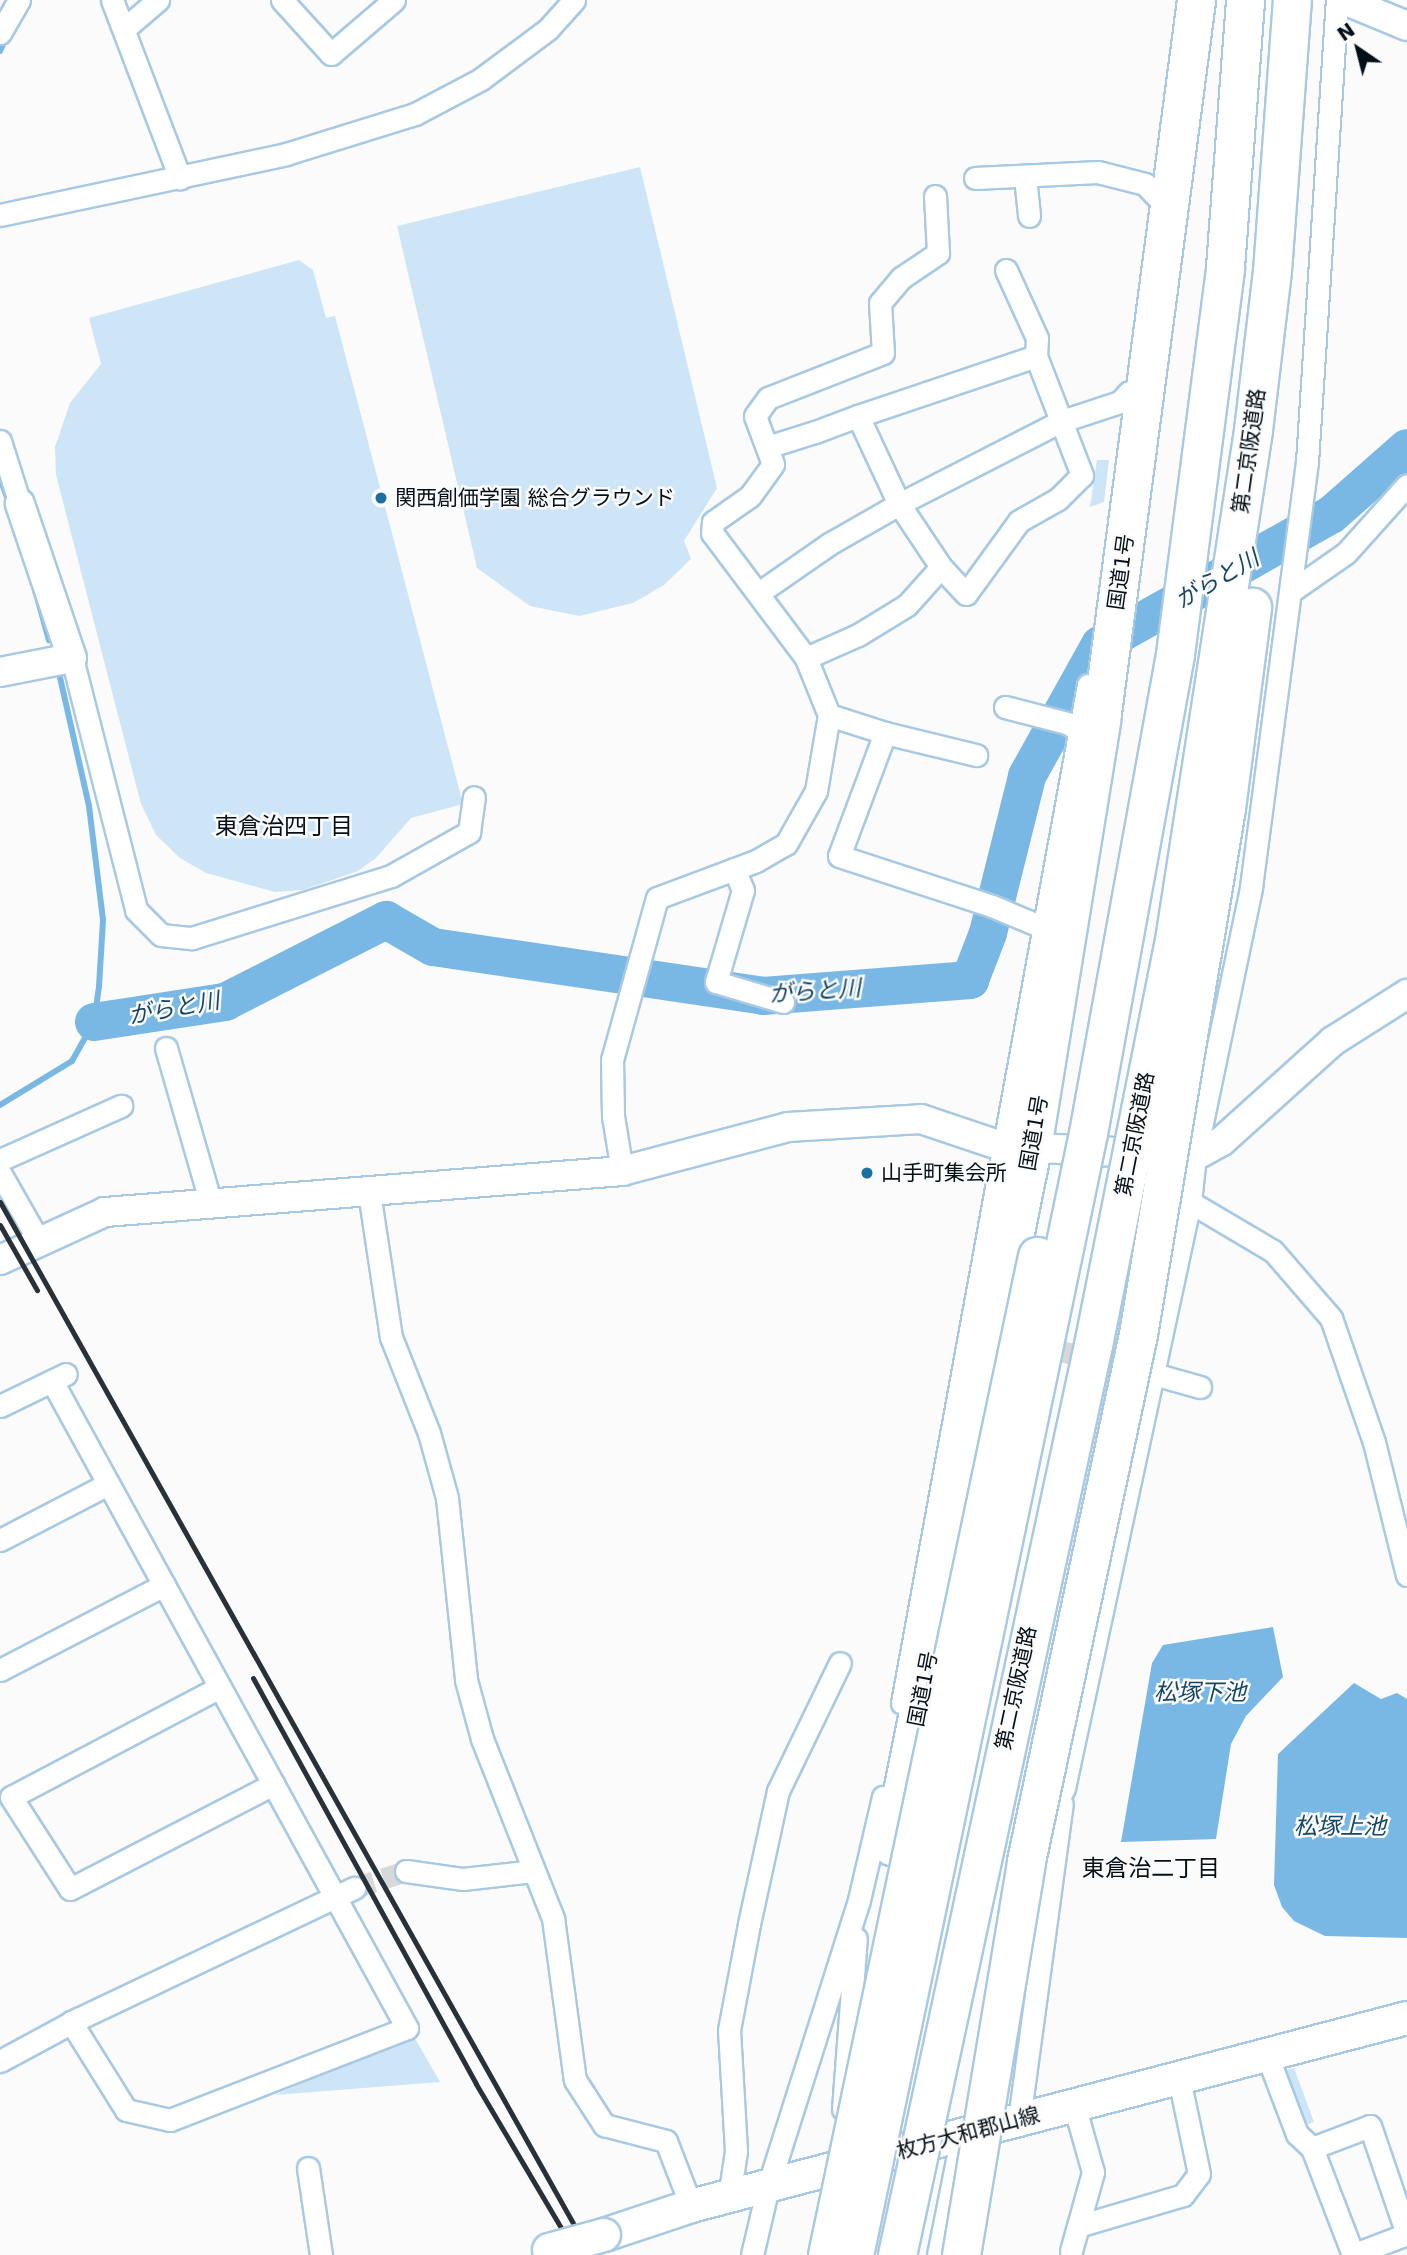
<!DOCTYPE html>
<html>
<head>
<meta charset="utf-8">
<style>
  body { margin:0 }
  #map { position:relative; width:1407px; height:2255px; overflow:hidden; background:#fbfbfb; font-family:"DejaVu Sans","Noto Sans JP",sans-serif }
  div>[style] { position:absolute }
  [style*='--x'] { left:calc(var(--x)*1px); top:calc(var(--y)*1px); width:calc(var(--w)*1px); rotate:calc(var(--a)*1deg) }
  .green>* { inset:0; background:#cde5f7 }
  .water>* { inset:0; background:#79b8e4 }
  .stream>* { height:6px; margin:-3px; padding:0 3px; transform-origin:3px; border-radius:3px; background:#79b8e4 }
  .river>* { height:38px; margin:-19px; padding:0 19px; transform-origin:19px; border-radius:19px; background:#79b8e4 }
  .street-tunnel>* { height:21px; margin-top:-10.5px; transform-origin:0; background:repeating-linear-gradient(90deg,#d6d8d9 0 21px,transparent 0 31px) }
  .roads { filter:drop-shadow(2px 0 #a8c9e1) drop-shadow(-2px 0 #a8c9e1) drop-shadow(0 2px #a8c9e1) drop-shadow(0 -2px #a8c9e1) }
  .street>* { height:21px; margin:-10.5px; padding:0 10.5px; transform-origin:10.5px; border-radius:10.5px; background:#fff }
  .secondary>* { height:28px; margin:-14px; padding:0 14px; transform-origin:14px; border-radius:14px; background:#fff }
  .primary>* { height:32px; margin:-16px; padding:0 16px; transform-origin:16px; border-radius:16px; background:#fff }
  .highway>* { height:37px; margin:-18.5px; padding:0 18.5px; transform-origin:18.5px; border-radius:18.5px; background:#fff }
  .rail>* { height:5px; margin:-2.5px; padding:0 2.5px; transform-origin:2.5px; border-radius:2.5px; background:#283138 }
  .bridges { filter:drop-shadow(2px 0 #a8c9e1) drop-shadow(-2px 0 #a8c9e1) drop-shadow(0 2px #a8c9e1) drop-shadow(0 -2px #a8c9e1) }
  .primary-bridge>* { height:32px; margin:-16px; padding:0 16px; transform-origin:16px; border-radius:16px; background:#fff }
  .highway-bridge>* { height:37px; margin:-18.5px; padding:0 18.5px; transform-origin:18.5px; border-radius:18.5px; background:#fff }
  .dots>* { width:19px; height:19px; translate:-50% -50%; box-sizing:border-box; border:4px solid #fbfbfb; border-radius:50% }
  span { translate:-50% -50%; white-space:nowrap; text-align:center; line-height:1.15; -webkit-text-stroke:5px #fbfbfb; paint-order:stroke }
  .street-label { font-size:21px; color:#040f17 }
  .poi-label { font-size:21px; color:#040f17 }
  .left { translate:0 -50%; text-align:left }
  .water-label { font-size:23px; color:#154664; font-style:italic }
  .neighbourhood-label { font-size:23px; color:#040f17 }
  .north { position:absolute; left:1323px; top:14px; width:70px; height:70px; -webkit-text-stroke:5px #fbfbfb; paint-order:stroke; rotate:325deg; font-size:19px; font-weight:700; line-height:28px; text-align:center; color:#040f17 }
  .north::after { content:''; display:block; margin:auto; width:24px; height:32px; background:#040f17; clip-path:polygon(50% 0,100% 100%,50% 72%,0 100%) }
</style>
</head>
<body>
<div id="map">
  <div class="green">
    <div style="clip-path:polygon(640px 167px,717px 488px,684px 541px,691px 559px,664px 585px,633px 603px,579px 616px,530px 606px,477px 568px,397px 226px)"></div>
    <div style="clip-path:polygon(299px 260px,313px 270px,326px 318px,335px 316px,463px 804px,411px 818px,376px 858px,358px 871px,303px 890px,275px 892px,206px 873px,180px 858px,156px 835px,141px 804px,56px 475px,55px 447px,70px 403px,101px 364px,89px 318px)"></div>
    <div style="clip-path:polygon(1097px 460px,1109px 460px,1104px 502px,1090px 507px)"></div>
    <div style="clip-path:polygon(413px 2035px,440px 2082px,275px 2095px)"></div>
    <div style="clip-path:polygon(1294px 2068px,1314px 2122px,1303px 2126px,1283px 2070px)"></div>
  </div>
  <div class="water">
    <div style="clip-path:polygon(1273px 1627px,1283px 1677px,1246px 1716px,1231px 1744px,1216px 1839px,1121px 1842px,1152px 1663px,1163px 1645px)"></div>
    <div style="clip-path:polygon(1354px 1683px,1381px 1699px,1397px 1693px,1407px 1699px,1407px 1938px,1325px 1936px,1294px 1921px,1282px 1907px,1274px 1885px,1278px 1754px)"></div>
  </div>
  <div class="stream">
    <div style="--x:0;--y:51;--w:17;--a:-66"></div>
    <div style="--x:0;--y:478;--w:30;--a:70"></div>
    <div style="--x:35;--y:590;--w:52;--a:74.4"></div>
    <div style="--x:0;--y:1105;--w:84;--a:-31.4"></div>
    <div style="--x:72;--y:1061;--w:45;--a:-60.6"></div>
    <div style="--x:94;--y:1022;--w:36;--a:-82"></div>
    <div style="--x:99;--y:986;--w:66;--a:-86.5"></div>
    <div style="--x:103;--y:920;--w:115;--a:-97"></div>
    <div style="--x:89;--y:806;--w:136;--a:-102.7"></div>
  </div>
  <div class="river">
    <div style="--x:94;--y:1022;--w:133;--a:-8.7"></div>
    <div style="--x:225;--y:1002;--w:181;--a:-27"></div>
    <div style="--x:386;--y:920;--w:54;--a:29.9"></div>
    <div style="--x:433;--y:947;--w:334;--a:8.4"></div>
    <div style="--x:763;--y:996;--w:208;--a:-4.4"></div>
    <div style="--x:970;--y:980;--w:50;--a:-69"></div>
    <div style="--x:988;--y:933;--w:162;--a:-76"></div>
    <div style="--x:1027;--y:776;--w:150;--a:-60.9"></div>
    <div style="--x:1100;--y:645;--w:265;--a:-29.4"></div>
    <div style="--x:1331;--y:515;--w:101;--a:-41.4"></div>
  </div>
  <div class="street-tunnel">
    <div style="--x:1033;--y:1344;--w:108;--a:13.9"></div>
    <div style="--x:354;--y:1888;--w:55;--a:-18.1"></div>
  </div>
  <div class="roads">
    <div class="street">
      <div style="--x:112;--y:0;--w:191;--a:69.1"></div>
      <div style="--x:282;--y:0;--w:73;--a:47.8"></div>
      <div style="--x:331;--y:54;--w:83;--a:-40.6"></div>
      <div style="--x:124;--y:29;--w:45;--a:-40.5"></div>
      <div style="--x:0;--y:33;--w:38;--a:-60"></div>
      <div style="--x:1025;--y:177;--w:39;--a:84"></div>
      <div style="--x:975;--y:178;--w:123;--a:-2.8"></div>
      <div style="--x:1098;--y:172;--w:49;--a:14.3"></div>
      <div style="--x:1145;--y:184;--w:18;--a:47"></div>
      <div style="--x:0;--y:215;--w:292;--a:-12"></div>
      <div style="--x:286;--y:154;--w:135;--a:-17.2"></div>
      <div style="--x:415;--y:114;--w:75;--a:-27.9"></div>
      <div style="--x:481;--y:79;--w:84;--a:-36.7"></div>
      <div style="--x:548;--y:29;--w:39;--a:-48"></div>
      <div style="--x:1006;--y:270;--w:75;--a:65.5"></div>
      <div style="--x:1037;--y:338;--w:18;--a:93"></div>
      <div style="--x:0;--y:441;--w:66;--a:72.4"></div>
      <div style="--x:767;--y:447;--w:50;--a:-17.4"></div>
      <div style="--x:815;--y:432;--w:46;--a:-20.4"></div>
      <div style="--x:858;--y:416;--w:188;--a:-18.6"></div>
      <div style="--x:1036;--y:356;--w:128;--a:68.9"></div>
      <div style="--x:1082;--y:475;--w:34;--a:135"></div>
      <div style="--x:1058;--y:499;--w:45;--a:150.6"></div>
      <div style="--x:1019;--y:521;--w:90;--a:126"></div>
      <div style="--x:966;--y:594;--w:37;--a:-133"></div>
      <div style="--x:941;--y:567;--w:76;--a:-123.7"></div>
      <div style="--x:899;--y:504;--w:97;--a:-115"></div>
      <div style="--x:760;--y:592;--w:84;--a:-34.8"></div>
      <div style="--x:829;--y:544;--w:81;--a:-29.7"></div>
      <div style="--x:899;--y:504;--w:180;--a:-27.1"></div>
      <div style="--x:1059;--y:422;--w:64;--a:-18.2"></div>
      <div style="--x:1120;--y:402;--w:13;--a:-48"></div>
      <div style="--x:1290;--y:592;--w:68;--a:-34.9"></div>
      <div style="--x:1346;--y:553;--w:91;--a:-48.1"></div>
      <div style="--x:72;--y:658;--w:260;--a:75.7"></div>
      <div style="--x:136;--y:910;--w:35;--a:45"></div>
      <div style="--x:161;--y:935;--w:31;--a:6"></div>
      <div style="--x:192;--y:938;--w:208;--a:-17.3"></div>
      <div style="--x:391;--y:876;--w:90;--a:-29.4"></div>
      <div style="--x:469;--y:832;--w:35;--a:-82"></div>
      <div style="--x:806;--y:658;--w:57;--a:-23.9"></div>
      <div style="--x:858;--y:635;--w:57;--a:-31.5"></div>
      <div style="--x:907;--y:605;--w:51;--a:-48.2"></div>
      <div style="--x:1005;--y:707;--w:64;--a:14.5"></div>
      <div style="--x:1067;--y:723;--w:15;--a:32"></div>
      <div style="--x:829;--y:715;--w:59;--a:17.8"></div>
      <div style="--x:885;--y:733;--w:131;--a:110.5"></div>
      <div style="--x:839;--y:856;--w:161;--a:18.1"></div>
      <div style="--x:992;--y:906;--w:54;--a:22.8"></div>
      <div style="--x:885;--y:733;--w:94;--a:13.6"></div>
      <div style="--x:734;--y:869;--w:23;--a:67"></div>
      <div style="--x:743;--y:890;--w:96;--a:106.4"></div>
      <div style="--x:716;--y:982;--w:70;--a:16.6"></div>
      <div style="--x:166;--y:1048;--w:162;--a:73.9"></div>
      <div style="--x:0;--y:1160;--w:133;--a:-24.1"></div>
      <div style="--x:622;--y:1171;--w:56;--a:-99.3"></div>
      <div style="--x:613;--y:1116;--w:56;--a:-91"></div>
      <div style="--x:612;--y:1060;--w:168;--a:-74.5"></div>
      <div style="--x:657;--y:898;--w:106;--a:-20.5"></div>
      <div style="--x:756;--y:861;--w:34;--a:-30"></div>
      <div style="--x:786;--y:844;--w:61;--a:-60.5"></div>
      <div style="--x:816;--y:791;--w:77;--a:-80.3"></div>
      <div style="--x:829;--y:715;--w:61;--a:-112"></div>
      <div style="--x:806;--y:658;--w:156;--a:-126.9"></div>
      <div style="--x:712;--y:533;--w:11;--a:-85"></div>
      <div style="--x:713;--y:522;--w:45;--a:-35.1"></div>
      <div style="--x:750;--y:496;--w:39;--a:-54"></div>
      <div style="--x:773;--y:464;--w:51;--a:-110.6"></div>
      <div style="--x:755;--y:416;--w:22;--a:-54"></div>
      <div style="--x:768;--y:398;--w:123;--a:-21.4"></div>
      <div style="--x:883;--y:353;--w:50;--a:-93.4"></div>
      <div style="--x:880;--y:303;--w:33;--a:-50"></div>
      <div style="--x:901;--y:278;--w:45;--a:-34"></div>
      <div style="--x:938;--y:253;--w:57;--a:-93"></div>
      <div style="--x:0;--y:1173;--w:81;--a:60.3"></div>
      <div style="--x:369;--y:1192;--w:147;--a:81.4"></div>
      <div style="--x:391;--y:1337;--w:103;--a:68.4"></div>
      <div style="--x:429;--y:1433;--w:67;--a:74.5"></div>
      <div style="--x:447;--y:1498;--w:183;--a:84"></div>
      <div style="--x:466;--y:1680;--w:61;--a:74.8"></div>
      <div style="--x:482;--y:1739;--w:193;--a:68.4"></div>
      <div style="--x:553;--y:1918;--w:163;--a:82.3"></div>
      <div style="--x:575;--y:2080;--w:54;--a:57.2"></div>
      <div style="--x:604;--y:2125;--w:64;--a:14.5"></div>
      <div style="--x:666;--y:2141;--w:70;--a:69"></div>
      <div style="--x:1190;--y:1202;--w:96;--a:30.6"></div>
      <div style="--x:1273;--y:1251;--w:89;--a:49.1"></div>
      <div style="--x:1331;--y:1318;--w:131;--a:70.9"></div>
      <div style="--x:1374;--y:1442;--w:137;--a:76.1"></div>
      <div style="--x:1150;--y:1373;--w:52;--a:15.6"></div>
      <div style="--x:52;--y:1381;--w:738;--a:61.25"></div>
      <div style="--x:407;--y:2028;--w:254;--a:158.8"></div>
      <div style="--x:170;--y:2120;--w:45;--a:-167.2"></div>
      <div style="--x:126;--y:2110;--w:104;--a:-122"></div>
      <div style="--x:0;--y:1406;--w:73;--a:-25.9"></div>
      <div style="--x:0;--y:1540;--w:122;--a:-27.4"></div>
      <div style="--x:0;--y:1670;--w:185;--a:-27.4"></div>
      <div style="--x:220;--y:1687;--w:236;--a:152.2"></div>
      <div style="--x:11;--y:1797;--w:109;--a:57.3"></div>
      <div style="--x:70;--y:1889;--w:229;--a:-27.3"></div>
      <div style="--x:902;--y:1703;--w:1035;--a:-79.65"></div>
      <div style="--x:1045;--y:1824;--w:41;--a:-62.2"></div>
      <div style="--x:1064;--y:1788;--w:599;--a:-77.87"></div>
      <div style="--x:1190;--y:1202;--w:46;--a:-83.8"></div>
      <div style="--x:1195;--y:1156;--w:275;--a:-78.2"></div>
      <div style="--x:1251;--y:887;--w:429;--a:-82.5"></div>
      <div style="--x:1307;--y:462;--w:463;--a:-86.3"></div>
      <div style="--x:406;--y:1871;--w:58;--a:8"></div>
      <div style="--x:463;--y:1879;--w:70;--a:-6.5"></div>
      <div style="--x:1267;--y:2055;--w:85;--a:69.2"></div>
      <div style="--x:1297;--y:2134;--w:21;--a:43"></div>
      <div style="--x:1312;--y:2148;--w:115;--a:69"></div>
      <div style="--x:0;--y:2061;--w:89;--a:-28.3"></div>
      <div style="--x:78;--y:2019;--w:306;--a:-25.4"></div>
      <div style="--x:843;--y:2109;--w:171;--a:-85.7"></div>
      <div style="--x:1019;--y:2120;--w:319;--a:-82.3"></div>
      <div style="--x:1312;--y:2148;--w:62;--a:-20.8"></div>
      <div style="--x:1370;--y:2126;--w:114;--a:71.1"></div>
      <div style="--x:1407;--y:2234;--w:56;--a:159"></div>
      <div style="--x:308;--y:2168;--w:88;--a:81.5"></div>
      <div style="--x:729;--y:2197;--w:47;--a:-81.3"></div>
      <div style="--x:736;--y:2151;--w:121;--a:-93.3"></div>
      <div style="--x:729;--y:2030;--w:108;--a:-79.3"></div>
      <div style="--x:749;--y:1924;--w:136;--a:-77.7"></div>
      <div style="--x:778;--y:1791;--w:142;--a:-64.2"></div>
      <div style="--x:1078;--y:2226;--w:109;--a:-16.4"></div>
      <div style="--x:1183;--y:2195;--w:26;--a:-53"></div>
      <div style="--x:1199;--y:2174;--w:98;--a:-101.8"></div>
      <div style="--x:1071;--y:2251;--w:82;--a:-74.4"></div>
      <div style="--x:1093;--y:2172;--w:70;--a:-105.8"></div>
      <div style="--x:752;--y:2255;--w:70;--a:-76.8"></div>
      <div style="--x:768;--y:2187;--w:301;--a:-72.4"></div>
      <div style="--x:859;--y:1900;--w:106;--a:-76.9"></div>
      <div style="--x:938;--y:2255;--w:122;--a:-78.7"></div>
    </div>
    <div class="secondary">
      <div style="--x:1344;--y:0;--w:68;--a:22.4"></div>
      <div style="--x:0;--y:672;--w:73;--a:-11"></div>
      <div style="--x:72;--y:658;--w:163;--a:-108.7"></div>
      <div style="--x:0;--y:1260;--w:115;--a:-24.6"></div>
      <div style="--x:105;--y:1212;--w:519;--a:-4.53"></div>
      <div style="--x:622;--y:1171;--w:172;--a:-14.8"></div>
      <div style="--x:788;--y:1127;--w:133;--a:-3.4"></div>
      <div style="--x:921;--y:1119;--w:84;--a:18.6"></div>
      <div style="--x:1001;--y:1146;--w:194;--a:3"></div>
      <div style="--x:1195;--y:1156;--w:31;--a:-29"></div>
      <div style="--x:1222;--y:1141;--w:149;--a:-42"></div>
      <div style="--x:1333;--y:1041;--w:88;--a:-32.4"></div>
    </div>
    <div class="primary">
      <div style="--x:604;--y:2235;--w:92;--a:-18.4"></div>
      <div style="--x:691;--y:2206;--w:740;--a:-14.71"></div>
    </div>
    <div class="highway">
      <div style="--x:891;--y:1846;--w:712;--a:-78.58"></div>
      <div style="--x:1032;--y:1148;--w:434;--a:-80.8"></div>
      <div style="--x:1101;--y:720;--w:726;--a:-82.48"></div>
    </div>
  </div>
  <div class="rail">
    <div style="--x:0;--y:1202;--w:1208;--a:60.7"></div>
    <div style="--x:0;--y:1225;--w:75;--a:60.4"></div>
    <div style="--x:253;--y:1678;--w:463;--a:61.2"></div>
    <div style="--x:476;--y:2084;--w:199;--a:59.4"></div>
  </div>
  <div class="bridges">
    <div class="primary-bridge">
      <div style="--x:549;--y:2250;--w:57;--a:-15.3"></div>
    </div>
    <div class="highway-bridge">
      <div style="--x:827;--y:2255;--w:1021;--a:-78.13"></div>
      <div style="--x:854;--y:2255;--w:1146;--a:-78.22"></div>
      <div style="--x:1088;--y:1133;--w:487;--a:-79.7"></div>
      <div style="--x:1175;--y:654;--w:390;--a:-82.6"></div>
      <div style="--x:1225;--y:267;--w:268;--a:-85.7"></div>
      <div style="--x:897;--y:2255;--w:931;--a:-77.85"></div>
      <div style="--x:1093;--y:1345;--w:413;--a:-78.7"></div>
      <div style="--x:1174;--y:940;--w:516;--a:-81.19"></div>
      <div style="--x:1253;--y:430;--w:160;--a:-83.2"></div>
      <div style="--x:1272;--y:271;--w:272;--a:-85.8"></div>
      <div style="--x:961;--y:2255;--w:399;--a:-80.6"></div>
      <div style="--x:1026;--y:1861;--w:539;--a:-78"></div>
      <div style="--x:1138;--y:1334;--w:533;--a:-80.5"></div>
      <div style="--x:1226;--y:808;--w:203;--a:-82.6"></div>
    </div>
  </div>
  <div class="dots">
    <div style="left:381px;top:498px;background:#1c70a1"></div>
    <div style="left:867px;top:1173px;background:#1c70a1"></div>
  </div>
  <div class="street-label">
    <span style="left:1249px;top:451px;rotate:-82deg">第二京阪道路</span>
    <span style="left:1121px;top:572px;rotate:-82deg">国道1号</span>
    <span style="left:1034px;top:1133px;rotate:-80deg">国道1号</span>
    <span style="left:1135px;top:1134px;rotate:-79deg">第二京阪道路</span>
    <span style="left:1016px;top:1688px;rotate:-78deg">第二京阪道路</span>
    <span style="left:923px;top:1689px;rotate:-79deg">国道1号</span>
    <span style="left:968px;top:2133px;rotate:-15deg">枚方大和郡山線</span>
  </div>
  <div class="poi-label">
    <span class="left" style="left:395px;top:498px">関西創価学園 総合グラウンド</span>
    <span class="left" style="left:881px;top:1173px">山手町集会所</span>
  </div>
  <div class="water-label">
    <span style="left:1217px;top:579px;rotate:-30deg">がらと川</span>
    <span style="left:815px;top:991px;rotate:-4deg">がらと川</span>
    <span style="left:174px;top:1008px;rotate:-10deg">がらと川</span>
    <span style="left:1200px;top:1692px">松塚下池</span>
    <span style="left:1340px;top:1826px">松塚上池</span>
  </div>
  <div class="neighbourhood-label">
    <span style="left:284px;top:826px">東倉治四丁目</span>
    <span style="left:1151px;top:1868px">東倉治二丁目</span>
  </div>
  <div class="north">N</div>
</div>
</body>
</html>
